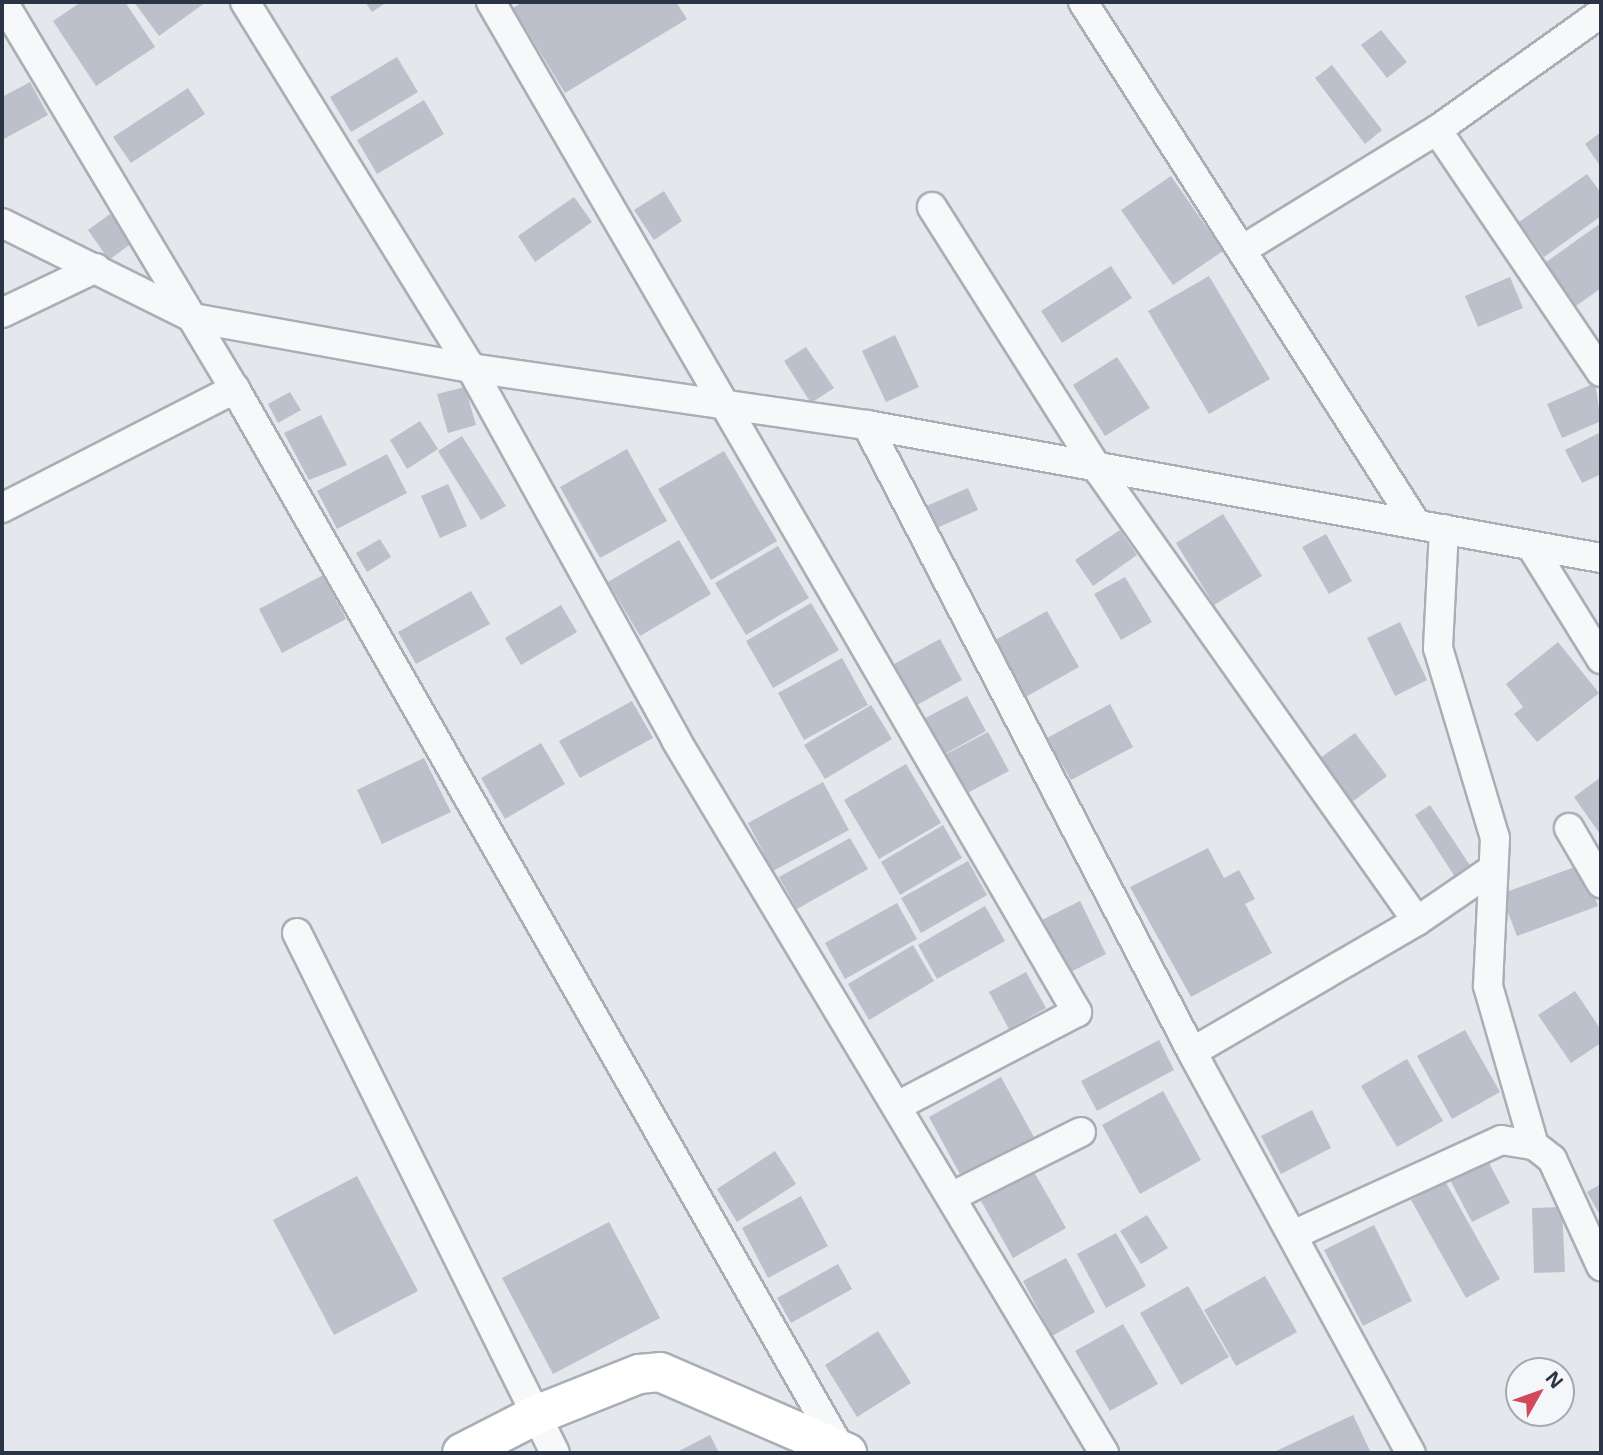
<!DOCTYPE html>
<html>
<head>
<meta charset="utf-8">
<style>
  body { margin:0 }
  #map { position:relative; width:1603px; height:1455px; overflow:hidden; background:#e4e7ec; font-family:"Open Sans",sans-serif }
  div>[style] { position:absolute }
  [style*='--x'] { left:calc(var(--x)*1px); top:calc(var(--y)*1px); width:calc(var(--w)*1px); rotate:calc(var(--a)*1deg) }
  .building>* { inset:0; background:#bbc0ca }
  .roads { filter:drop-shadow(2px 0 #a9aeb7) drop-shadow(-2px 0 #a9aeb7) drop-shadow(0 2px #a9aeb7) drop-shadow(0 -2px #a9aeb7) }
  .street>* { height:28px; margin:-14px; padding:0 14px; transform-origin:14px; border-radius:14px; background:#f7f8fa }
  .secondary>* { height:38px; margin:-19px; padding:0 19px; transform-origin:19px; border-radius:19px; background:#fff }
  span { translate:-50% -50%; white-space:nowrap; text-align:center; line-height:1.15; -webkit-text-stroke:7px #f4f6f9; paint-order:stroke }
  .frame { position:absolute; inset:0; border:4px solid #2b3445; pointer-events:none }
  .north { position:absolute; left:1505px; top:1357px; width:70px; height:70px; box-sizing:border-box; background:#f4f6f9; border:2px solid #a4a8b1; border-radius:50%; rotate:50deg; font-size:19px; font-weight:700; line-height:28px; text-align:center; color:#2b3445 }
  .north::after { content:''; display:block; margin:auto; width:24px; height:32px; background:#d1495b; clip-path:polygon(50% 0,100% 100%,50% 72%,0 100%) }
</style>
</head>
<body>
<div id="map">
  <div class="building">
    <div style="clip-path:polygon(81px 2px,125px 2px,155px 47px,96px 86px,53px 21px)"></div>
    <div style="clip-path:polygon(134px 2px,206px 2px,159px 36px)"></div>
    <div style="clip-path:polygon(365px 2px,387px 2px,372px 12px)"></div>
    <div style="clip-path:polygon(523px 2px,676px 2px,687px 19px,565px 93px,513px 8px)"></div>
    <div style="clip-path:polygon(1381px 30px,1407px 62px,1387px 78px,1361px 45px)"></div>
    <div style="clip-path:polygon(397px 57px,418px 92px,351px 132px,330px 97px)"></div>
    <div style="clip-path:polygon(1332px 65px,1382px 130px,1365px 144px,1315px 78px)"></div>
    <div style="clip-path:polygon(30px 82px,48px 115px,2px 140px,2px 97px)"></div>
    <div style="clip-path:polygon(188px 88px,205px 114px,131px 163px,113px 137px)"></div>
    <div style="clip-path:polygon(424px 100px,444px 134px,377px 174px,357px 140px)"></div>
    <div style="clip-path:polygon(1601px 132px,1601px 167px,1585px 144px)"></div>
    <div style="clip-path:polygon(1587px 174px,1601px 193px,1601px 216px,1544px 257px,1519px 222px)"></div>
    <div style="clip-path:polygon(1171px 176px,1223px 251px,1173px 285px,1121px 210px)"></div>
    <div style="clip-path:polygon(664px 191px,682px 221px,654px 240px,634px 210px)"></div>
    <div style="clip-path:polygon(574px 197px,592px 222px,535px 262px,518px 236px)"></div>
    <div style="clip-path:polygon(110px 214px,132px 243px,109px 260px,88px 230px)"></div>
    <div style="clip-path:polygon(1601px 223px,1601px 288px,1573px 308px,1542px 265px)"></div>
    <div style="clip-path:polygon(1111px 266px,1132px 298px,1062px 343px,1041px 311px)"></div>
    <div style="clip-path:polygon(1209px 276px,1270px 379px,1209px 414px,1148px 311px)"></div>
    <div style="clip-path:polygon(1510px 277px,1523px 308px,1478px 327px,1465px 296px)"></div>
    <div style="clip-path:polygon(895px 335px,919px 387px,886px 402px,862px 351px)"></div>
    <div style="clip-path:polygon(806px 347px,834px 388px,811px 403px,784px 361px)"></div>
    <div style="clip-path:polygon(1117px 357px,1150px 408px,1105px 436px,1073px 385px)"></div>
    <div style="clip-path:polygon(1595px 383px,1601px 421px,1562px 438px,1547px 404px)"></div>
    <div style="clip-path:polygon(465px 387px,476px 425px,448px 433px,437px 394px)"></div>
    <div style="clip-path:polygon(290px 392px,301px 410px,278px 423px,268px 404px)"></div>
    <div style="clip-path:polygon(321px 415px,347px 465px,309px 480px,284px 433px)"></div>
    <div style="clip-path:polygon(420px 421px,438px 449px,407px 469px,390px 440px)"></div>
    <div style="clip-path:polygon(1601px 432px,1601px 474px,1582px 483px,1565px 450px)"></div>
    <div style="clip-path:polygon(462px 436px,506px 506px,481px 520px,438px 451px)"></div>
    <div style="clip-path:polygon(627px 449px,667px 521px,600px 558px,560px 487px)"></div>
    <div style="clip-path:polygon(724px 451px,777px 541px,711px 580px,658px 489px)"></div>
    <div style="clip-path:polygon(387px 454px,407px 493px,337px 529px,317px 491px)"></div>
    <div style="clip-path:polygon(448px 484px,467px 526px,440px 538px,421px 496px)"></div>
    <div style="clip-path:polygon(968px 488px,978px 510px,932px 530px,922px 508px)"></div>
    <div style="clip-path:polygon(1223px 514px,1262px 576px,1214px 605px,1176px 543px)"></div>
    <div style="clip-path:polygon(1120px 530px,1137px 555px,1093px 586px,1075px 560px)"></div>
    <div style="clip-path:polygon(1326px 534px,1352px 581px,1329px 594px,1302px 547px)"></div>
    <div style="clip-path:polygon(380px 539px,391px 557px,367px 572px,356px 553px)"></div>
    <div style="clip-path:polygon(679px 540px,711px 594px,640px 636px,608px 582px)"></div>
    <div style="clip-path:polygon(778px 546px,809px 598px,746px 635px,715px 583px)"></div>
    <div style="clip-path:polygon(323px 575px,346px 619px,282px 653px,259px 609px)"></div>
    <div style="clip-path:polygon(1125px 577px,1152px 622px,1121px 640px,1094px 594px)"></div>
    <div style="clip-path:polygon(471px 591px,490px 624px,416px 664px,398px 632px)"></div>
    <div style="clip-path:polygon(811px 603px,839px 650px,773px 688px,746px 641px)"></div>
    <div style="clip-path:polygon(561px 605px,577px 632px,521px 665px,505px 638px)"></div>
    <div style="clip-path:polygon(1047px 611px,1079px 667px,1022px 699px,990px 643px)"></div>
    <div style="clip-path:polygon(1400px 622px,1427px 680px,1395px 696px,1367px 638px)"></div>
    <div style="clip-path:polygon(940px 639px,962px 680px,908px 710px,885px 669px)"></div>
    <div style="clip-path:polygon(1558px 642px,1599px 693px,1537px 742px,1514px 714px,1523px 707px,1506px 684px)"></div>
    <div style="clip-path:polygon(842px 658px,868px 705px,804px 740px,778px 693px)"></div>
    <div style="clip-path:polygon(967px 696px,986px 731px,936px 759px,916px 723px)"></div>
    <div style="clip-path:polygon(632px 701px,653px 738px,580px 778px,559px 741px)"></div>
    <div style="clip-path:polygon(1110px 704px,1133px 747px,1071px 780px,1047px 738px)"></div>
    <div style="clip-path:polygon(871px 705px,892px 739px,825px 779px,804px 745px)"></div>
    <div style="clip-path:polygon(988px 732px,1009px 771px,956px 799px,935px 760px)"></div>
    <div style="clip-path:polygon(1355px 733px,1387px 776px,1352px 802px,1320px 758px)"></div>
    <div style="clip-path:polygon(541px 743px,565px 784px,505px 819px,481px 778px)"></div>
    <div style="clip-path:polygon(424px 758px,451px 812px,382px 844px,357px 790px)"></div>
    <div style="clip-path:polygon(906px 764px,941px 823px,879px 859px,844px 800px)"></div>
    <div style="clip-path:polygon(1601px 777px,1601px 832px,1600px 834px,1574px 797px)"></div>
    <div style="clip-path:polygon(823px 782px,849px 830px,773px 871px,748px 823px)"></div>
    <div style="clip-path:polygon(1430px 805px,1475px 873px,1459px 883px,1415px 815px)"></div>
    <div style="clip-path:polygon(943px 825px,962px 858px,900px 895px,881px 862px)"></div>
    <div style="clip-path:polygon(850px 838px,868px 869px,797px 909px,779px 877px)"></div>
    <div style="clip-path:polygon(1208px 848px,1224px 878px,1239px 870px,1255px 899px,1245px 904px,1272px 953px,1191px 997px,1130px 887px)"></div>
    <div style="clip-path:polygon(968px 861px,987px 895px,921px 933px,901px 898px)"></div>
    <div style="clip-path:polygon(1583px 864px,1598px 906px,1517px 936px,1501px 894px)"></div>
    <div style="clip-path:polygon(1080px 901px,1106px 954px,1059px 978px,1032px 925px)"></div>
    <div style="clip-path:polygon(897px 903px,917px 939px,845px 979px,825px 943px)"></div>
    <div style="clip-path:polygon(985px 906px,1005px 941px,937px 979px,918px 945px)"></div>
    <div style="clip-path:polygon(913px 945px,934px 981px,869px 1020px,848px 984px)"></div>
    <div style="clip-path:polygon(1026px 972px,1046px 1008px,1009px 1029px,989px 992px)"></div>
    <div style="clip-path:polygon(1575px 991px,1601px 1030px,1601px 1043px,1571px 1063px,1538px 1015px)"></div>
    <div style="clip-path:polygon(1465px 1030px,1500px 1092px,1452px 1119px,1417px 1056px)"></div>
    <div style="clip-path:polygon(1159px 1040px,1174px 1070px,1097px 1111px,1081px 1081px)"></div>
    <div style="clip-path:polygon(1407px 1059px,1443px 1121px,1397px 1147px,1361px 1086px)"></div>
    <div style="clip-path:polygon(1001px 1077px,1035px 1139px,962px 1178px,929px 1117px)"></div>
    <div style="clip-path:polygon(1163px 1091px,1201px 1160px,1140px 1194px,1102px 1125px)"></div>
    <div style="clip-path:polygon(1312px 1110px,1331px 1148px,1281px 1174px,1261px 1136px)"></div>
    <div style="clip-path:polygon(775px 1151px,796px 1184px,737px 1222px,717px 1189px)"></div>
    <div style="clip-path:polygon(1487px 1159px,1510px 1203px,1472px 1222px,1449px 1178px)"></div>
    <div style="clip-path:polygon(1034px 1172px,1066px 1228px,1013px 1258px,981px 1201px)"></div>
    <div style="clip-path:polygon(357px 1176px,418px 1291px,334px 1335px,273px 1220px)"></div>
    <div style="clip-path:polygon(1445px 1181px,1500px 1279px,1466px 1298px,1411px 1200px)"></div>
    <div style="clip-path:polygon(1601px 1184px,1601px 1217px,1587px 1192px)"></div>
    <div style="clip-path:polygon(801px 1196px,828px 1246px,768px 1278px,742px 1228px)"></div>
    <div style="clip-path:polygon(1562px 1207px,1565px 1272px,1534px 1273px,1532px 1208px)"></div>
    <div style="clip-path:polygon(1147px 1215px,1168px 1248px,1141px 1264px,1120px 1231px)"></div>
    <div style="clip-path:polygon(609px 1222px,660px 1318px,553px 1374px,502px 1278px)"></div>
    <div style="clip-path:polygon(1374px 1225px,1412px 1301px,1363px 1326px,1324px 1250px)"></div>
    <div style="clip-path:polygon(1116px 1233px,1146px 1286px,1106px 1308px,1077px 1254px)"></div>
    <div style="clip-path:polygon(1066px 1258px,1095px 1312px,1052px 1336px,1023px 1281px)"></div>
    <div style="clip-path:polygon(838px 1264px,852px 1289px,791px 1323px,777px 1298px)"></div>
    <div style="clip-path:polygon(1265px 1276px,1297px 1332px,1236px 1366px,1204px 1310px)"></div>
    <div style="clip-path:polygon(1188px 1286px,1229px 1357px,1181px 1385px,1140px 1313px)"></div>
    <div style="clip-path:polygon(1123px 1324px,1158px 1384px,1110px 1411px,1075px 1351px)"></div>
    <div style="clip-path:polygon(878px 1331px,911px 1383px,857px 1417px,825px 1365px)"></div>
    <div style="clip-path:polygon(1353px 1415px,1371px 1453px,1277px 1453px,1276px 1451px)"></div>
    <div style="clip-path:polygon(710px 1435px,719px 1453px,675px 1453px)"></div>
  </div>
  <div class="roads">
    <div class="street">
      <div style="--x:3;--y:2;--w:451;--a:59.1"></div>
      <div style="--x:235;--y:389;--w:1225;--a:60.26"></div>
      <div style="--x:245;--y:2;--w:430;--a:58.3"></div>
      <div style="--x:471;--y:368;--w:425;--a:61.1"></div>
      <div style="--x:676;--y:740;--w:832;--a:59.02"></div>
      <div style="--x:491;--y:2;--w:1168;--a:59.88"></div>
      <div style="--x:1077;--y:1012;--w:201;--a:152.4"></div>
      <div style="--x:1083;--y:2;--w:617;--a:57.44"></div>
      <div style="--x:1437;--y:130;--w:292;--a:55.9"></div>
      <div style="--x:932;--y:207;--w:312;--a:57.7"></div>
      <div style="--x:1099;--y:471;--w:551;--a:54.75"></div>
      <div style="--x:1417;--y:921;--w:260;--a:149.8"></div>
      <div style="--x:2;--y:223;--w:213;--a:26.4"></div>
      <div style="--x:193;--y:318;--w:282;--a:10.2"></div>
      <div style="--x:471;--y:368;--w:400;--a:8.2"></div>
      <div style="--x:867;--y:425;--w:746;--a:10.27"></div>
      <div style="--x:1245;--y:248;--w:225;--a:-31.6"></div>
      <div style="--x:1437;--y:130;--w:201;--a:-35.5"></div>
      <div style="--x:2;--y:313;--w:104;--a:-25.6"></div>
      <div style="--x:867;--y:425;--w:706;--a:62.6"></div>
      <div style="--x:1192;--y:1052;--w:457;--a:61.4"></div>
      <div style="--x:2;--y:508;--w:262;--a:-27.1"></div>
      <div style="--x:1444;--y:529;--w:119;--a:92.9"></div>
      <div style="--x:1438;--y:648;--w:198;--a:73.3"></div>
      <div style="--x:1495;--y:838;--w:148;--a:92.7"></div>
      <div style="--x:1488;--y:986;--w:166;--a:73.9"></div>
      <div style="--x:1531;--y:546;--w:133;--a:58.2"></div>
      <div style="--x:1569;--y:828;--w:64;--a:59.8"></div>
      <div style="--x:1417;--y:921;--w:92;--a:-34.4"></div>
      <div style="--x:297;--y:933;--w:580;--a:63.61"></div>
      <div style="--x:953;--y:1196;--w:143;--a:-26.6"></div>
      <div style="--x:1293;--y:1235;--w:229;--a:-24.5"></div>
      <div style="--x:1501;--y:1140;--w:33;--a:9"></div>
      <div style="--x:1534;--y:1145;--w:23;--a:38"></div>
      <div style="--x:1552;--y:1159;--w:118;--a:65.4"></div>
    </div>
    <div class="secondary">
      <div style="--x:462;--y:1453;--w:83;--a:-27.2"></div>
      <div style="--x:536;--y:1415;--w:111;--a:-21.7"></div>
      <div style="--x:639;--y:1374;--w:21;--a:-5"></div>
      <div style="--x:660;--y:1372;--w:204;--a:23.4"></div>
    </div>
  </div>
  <div class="frame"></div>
  <div class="north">N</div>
</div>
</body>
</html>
